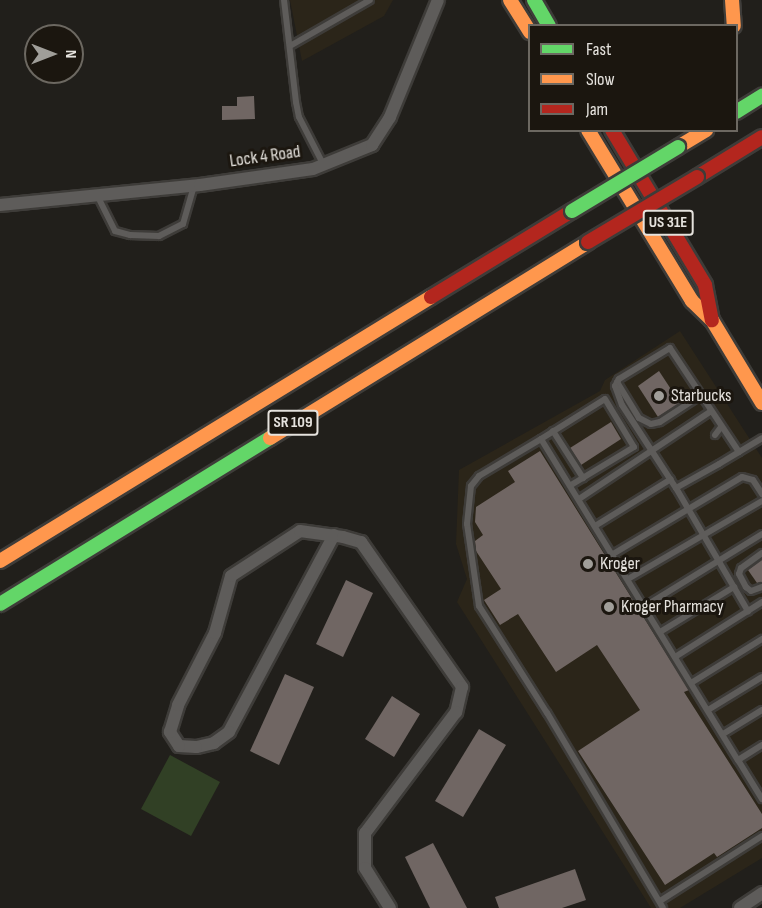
<!DOCTYPE html>
<html>
<head>
<meta charset="utf-8">
<style>
  body { margin:0 }
  #map { position:relative; width:762px; height:908px; overflow:hidden; background:#211f1b; font-family:"Sofia Sans Condensed",sans-serif }
  div>[style] { position:absolute }
  [style*='--x'] { left:calc(var(--x)*1px); top:calc(var(--y)*1px); width:calc(var(--w)*1px); rotate:calc(var(--a)*1deg) }
  .built>* { inset:0; background:#2b2519 }
  .green>* { inset:0; background:#314025 }
  .building>* { inset:0; background:#706663 }
  .roads { filter:drop-shadow(2px 0 #3e3c39) drop-shadow(-2px 0 #3e3c39) drop-shadow(0 2px #3e3c39) drop-shadow(0 -2px #3e3c39) }
  .lane>* { height:6px; margin:-3px; padding:0 3px; transform-origin:3px; border-radius:3px; background:#5e5c5a }
  .street>* { height:12px; margin:-6px; padding:0 6px; transform-origin:6px; border-radius:6px; background:#5e5c5a }
  .fast>* { height:14px; margin:-7px; padding:0 7px; transform-origin:7px; border-radius:7px; background:#63d668 }
  .slow>* { height:14px; margin:-7px; padding:0 7px; transform-origin:7px; border-radius:7px; background:#ff974d }
  .jam>* { height:14px; margin:-7px; padding:0 7px; transform-origin:7px; border-radius:7px; background:#b3261e }
  .bridges { filter:drop-shadow(2px 0 #3e3c39) drop-shadow(-2px 0 #3e3c39) drop-shadow(0 2px #3e3c39) drop-shadow(0 -2px #3e3c39) }
  .fast-bridge>* { height:14px; margin:-7px; padding:0 7px; transform-origin:7px; border-radius:7px; background:#63d668 }
  .jam-bridge>* { height:14px; margin:-7px; padding:0 7px; transform-origin:7px; border-radius:7px; background:#b3261e }
  .dots>* { width:16px; height:16px; translate:-50% -50%; box-sizing:border-box; border:3px solid #1b160f; border-radius:50% }
  span { translate:-50% -50%; white-space:nowrap; text-align:center; line-height:1.15; -webkit-text-stroke:6px #1b160f; paint-order:stroke }
  .shield-label span { padding:2px 4px; background:#1b160f; border:2px solid; border-radius:4px; -webkit-text-stroke-width:0 }
  .shield-label { font-size:16px; color:#e5e2dd; font-weight:700 }
  .street-label { font-size:18px; color:#e5e2dd }
  .poi-label { font-size:18px; color:#e5e2dd }
  .left { translate:0 -50%; text-align:left }
  .legend { position:absolute; left:528px; top:24px; width:210px; height:108px; box-sizing:border-box; background:#1b160f; border:2px solid #6c6861; margin:0; padding:8px 10px; list-style:none; font-size:18px; color:#e5e2dd }
  .legend li { display:flex; align-items:center; gap:12px; height:30px }
  .legend b { width:30px; border:2px solid #6c6861 }
  .north { position:absolute; left:24px; top:24px; width:60px; height:60px; box-sizing:border-box; background:#1b160f; border:2px solid #6c6861; border-radius:50%; rotate:90deg; font-size:16px; font-weight:700; line-height:24px; text-align:center; color:#e5e2dd }
  .north::after { content:''; display:block; margin:auto; width:21px; height:27px; background:#a09e99; clip-path:polygon(50% 0,100% 100%,50% 72%,0 100%) }
</style>
</head>
<body>
<div id="map">
  <div class="built">
    <div style="clip-path:polygon(290px 0,393px 0,384px 16px,302px 61px)"></div>
    <div style="clip-path:polygon(680px 331px,762px 458px,762px 858px,680px 908px,651px 908px,457px 602px,467px 579px,456px 544px,459px 470px,600px 391px,605px 380px)"></div>
  </div>
  <div class="green">
    <div style="clip-path:polygon(170px 755px,220px 782px,191px 836px,141px 809px)"></div>
  </div>
  <div class="building">
    <div style="clip-path:polygon(254px 96px,255px 119px,222px 120px,222px 106px,237px 106px,237px 97px)"></div>
    <div style="clip-path:polygon(659px 371px,680px 403px,658px 417px,638px 386px)"></div>
    <div style="clip-path:polygon(611px 422px,621px 439px,581px 465px,570px 448px)"></div>
    <div style="clip-path:polygon(540px 451px,689px 690px,684px 692px,762px 814px,762px 828px,717px 857px,714px 853px,665px 885px,578px 751px,640px 710px,597px 645px,556px 672px,518px 614px,500px 625px,484px 600px,501px 589px,476px 551px,475px 541px,483px 535px,475px 522px,476px 507px,515px 482px,508px 471px)"></div>
    <div style="clip-path:polygon(762px 559px,762px 582px,757px 583px,748px 570px)"></div>
    <div style="clip-path:polygon(346px 580px,373px 593px,343px 657px,316px 644px)"></div>
    <div style="clip-path:polygon(285px 674px,314px 687px,279px 765px,250px 751px)"></div>
    <div style="clip-path:polygon(392px 696px,420px 714px,394px 757px,365px 739px)"></div>
    <div style="clip-path:polygon(479px 729px,506px 745px,463px 817px,435px 801px)"></div>
    <div style="clip-path:polygon(433px 843px,467px 908px,430px 908px,405px 857px)"></div>
    <div style="clip-path:polygon(575px 869px,586px 900px,562px 908px,499px 908px,495px 897px)"></div>
  </div>
  <div class="roads">
    <div class="lane">
      <div style="--x:284;--y:0;--w:103;--a:83.3"></div>
      <div style="--x:296;--y:102;--w:15;--a:79"></div>
      <div style="--x:299;--y:117;--w:53;--a:62.9"></div>
      <div style="--x:290;--y:46;--w:92;--a:-29.9"></div>
      <div style="--x:97;--y:195;--w:40;--a:63.4"></div>
      <div style="--x:115;--y:231;--w:16;--a:15"></div>
      <div style="--x:130;--y:235;--w:29;--a:2"></div>
      <div style="--x:159;--y:236;--w:27;--a:-27"></div>
      <div style="--x:183;--y:224;--w:40;--a:-74"></div>
      <div style="--x:617;--y:382;--w:42;--a:58.6"></div>
      <div style="--x:639;--y:418;--w:13;--a:27"></div>
      <div style="--x:651;--y:424;--w:9;--a:-13"></div>
      <div style="--x:660;--y:422;--w:48;--a:-33"></div>
      <div style="--x:553;--y:431;--w:56;--a:57.4"></div>
      <div style="--x:715;--y:435;--w:10;--a:-53"></div>
      <div style="--x:541;--y:439;--w:75;--a:-32"></div>
      <div style="--x:605;--y:399;--w:56;--a:58.9"></div>
      <div style="--x:634;--y:447;--w:74;--a:148.9"></div>
      <div style="--x:739;--y:452;--w:125;--a:-123.6"></div>
      <div style="--x:670;--y:348;--w:60;--a:148.7"></div>
      <div style="--x:619;--y:379;--w:8;--a:120"></div>
      <div style="--x:615;--y:386;--w:20;--a:70"></div>
      <div style="--x:622;--y:405;--w:99;--a:57"></div>
      <div style="--x:676;--y:488;--w:49;--a:-29.2"></div>
      <div style="--x:719;--y:464;--w:23;--a:-31"></div>
      <div style="--x:739;--y:452;--w:27;--a:-31"></div>
      <div style="--x:676;--y:488;--w:143;--a:59.7"></div>
      <div style="--x:579;--y:499;--w:157;--a:-33.6"></div>
      <div style="--x:595;--y:526;--w:89;--a:-31.7"></div>
      <div style="--x:762;--y:553;--w:26;--a:144"></div>
      <div style="--x:741;--y:568;--w:6;--a:108"></div>
      <div style="--x:739;--y:574;--w:15;--a:62"></div>
      <div style="--x:746;--y:587;--w:6;--a:39"></div>
      <div style="--x:751;--y:591;--w:12;--a:-20"></div>
      <div style="--x:613;--y:554;--w:150;--a:-30.8"></div>
      <div style="--x:742;--y:477;--w:11;--a:15"></div>
      <div style="--x:753;--y:480;--w:17;--a:57"></div>
      <div style="--x:628;--y:579;--w:155;--a:-30.2"></div>
      <div style="--x:645;--y:606;--w:137;--a:-31.6"></div>
      <div style="--x:660;--y:632;--w:87;--a:-31.3"></div>
      <div style="--x:675;--y:657;--w:103;--a:-32.3"></div>
      <div style="--x:691;--y:683;--w:84;--a:-31.8"></div>
      <div style="--x:708;--y:710;--w:63;--a:-31.4"></div>
      <div style="--x:723;--y:734;--w:46;--a:-31.6"></div>
      <div style="--x:762;--y:745;--w:28;--a:148"></div>
      <div style="--x:738;--y:760;--w:46;--a:58.4"></div>
      <div style="--x:660;--y:901;--w:121;--a:-32.5"></div>
      <div style="--x:663;--y:908;--w:227;--a:-120.7"></div>
      <div style="--x:547;--y:713;--w:127;--a:-122.4"></div>
      <div style="--x:479;--y:606;--w:83;--a:-98.3"></div>
      <div style="--x:467;--y:524;--w:38;--a:-84"></div>
      <div style="--x:471;--y:486;--w:13;--a:-51"></div>
      <div style="--x:479;--y:476;--w:72;--a:-30.8"></div>
      <div style="--x:541;--y:439;--w:377;--a:58.5"></div>
    </div>
    <div class="street">
      <div style="--x:0;--y:205;--w:201;--a:-5.7"></div>
      <div style="--x:200;--y:185;--w:114;--a:-8.1"></div>
      <div style="--x:313;--y:169;--w:64;--a:-22.1"></div>
      <div style="--x:372;--y:145;--w:33;--a:-57"></div>
      <div style="--x:390;--y:117;--w:126;--a:-67.7"></div>
      <div style="--x:334;--y:535;--w:223;--a:118.1"></div>
      <div style="--x:229;--y:732;--w:19;--a:144"></div>
      <div style="--x:214;--y:743;--w:18;--a:167"></div>
      <div style="--x:196;--y:747;--w:17;--a:-177"></div>
      <div style="--x:179;--y:746;--w:17;--a:-123"></div>
      <div style="--x:170;--y:732;--w:28;--a:-73"></div>
      <div style="--x:178;--y:705;--w:81;--a:-62.8"></div>
      <div style="--x:215;--y:633;--w:59;--a:-74.3"></div>
      <div style="--x:231;--y:576;--w:82;--a:-33.1"></div>
      <div style="--x:300;--y:531;--w:43;--a:7.9"></div>
      <div style="--x:343;--y:537;--w:19;--a:16"></div>
      <div style="--x:361;--y:542;--w:177;--a:55.1"></div>
      <div style="--x:462;--y:687;--w:26;--a:103"></div>
      <div style="--x:456;--y:712;--w:151;--a:126.9"></div>
      <div style="--x:365;--y:833;--w:35;--a:90"></div>
      <div style="--x:365;--y:868;--w:47;--a:58"></div>
      <div style="--x:740;--y:908;--w:27;--a:-34"></div>
    </div>
    <div class="fast">
      <div style="--x:534;--y:0;--w:30;--a:60"></div>
      <div style="--x:736;--y:112;--w:31;--a:-32"></div>
      <div style="--x:0;--y:604;--w:317;--a:-31.6"></div>
    </div>
    <div class="slow">
      <div style="--x:510;--y:0;--w:38;--a:58"></div>
      <div style="--x:732;--y:0;--w:26;--a:86"></div>
      <div style="--x:588;--y:130;--w:200;--a:58.7"></div>
      <div style="--x:692;--y:301;--w:28;--a:44"></div>
      <div style="--x:712;--y:320;--w:97;--a:58.9"></div>
      <div style="--x:678;--y:147;--w:33;--a:-31"></div>
      <div style="--x:270;--y:438;--w:374;--a:-31.6"></div>
      <div style="--x:0;--y:561;--w:505;--a:-31.49"></div>
    </div>
    <div class="jam">
      <div style="--x:612;--y:130;--w:181;--a:59"></div>
      <div style="--x:705;--y:285;--w:36;--a:79"></div>
      <div style="--x:697;--y:177;--w:76;--a:-31.6"></div>
      <div style="--x:431;--y:297;--w:165;--a:-31.4"></div>
    </div>
  </div>
  <div class="bridges">
    <div class="fast-bridge">
      <div style="--x:572;--y:211;--w:124;--a:-31.1"></div>
    </div>
    <div class="jam-bridge">
      <div style="--x:588;--y:242;--w:127;--a:-30.8"></div>
    </div>
  </div>
  <div class="dots">
    <div style="left:659px;top:396px;background:#a09e99"></div>
    <div style="left:588px;top:564px;background:#a09e99"></div>
    <div style="left:609px;top:607px;background:#a09e99"></div>
  </div>
  <div class="shield-label">
    <span style="left:668px;top:223px">US 31E</span>
    <span style="left:293px;top:423px">SR 109</span>
  </div>
  <div class="street-label">
    <span style="left:265px;top:157px;rotate:-8deg">Lock 4 Road</span>
  </div>
  <div class="poi-label">
    <span class="left" style="left:671px;top:396px">Starbucks</span>
    <span class="left" style="left:600px;top:564px">Kroger</span>
    <span class="left" style="left:621px;top:607px">Kroger Pharmacy</span>
  </div>
  <ul class="legend">
  <li><b style="height:8px;background:#63d668"></b>Fast</li>
  <li><b style="height:8px;background:#ff974d"></b>Slow</li>
  <li><b style="height:8px;background:#b3261e"></b>Jam</li>
  </ul>
  <div class="north">N</div>
</div>
</body>
</html>
